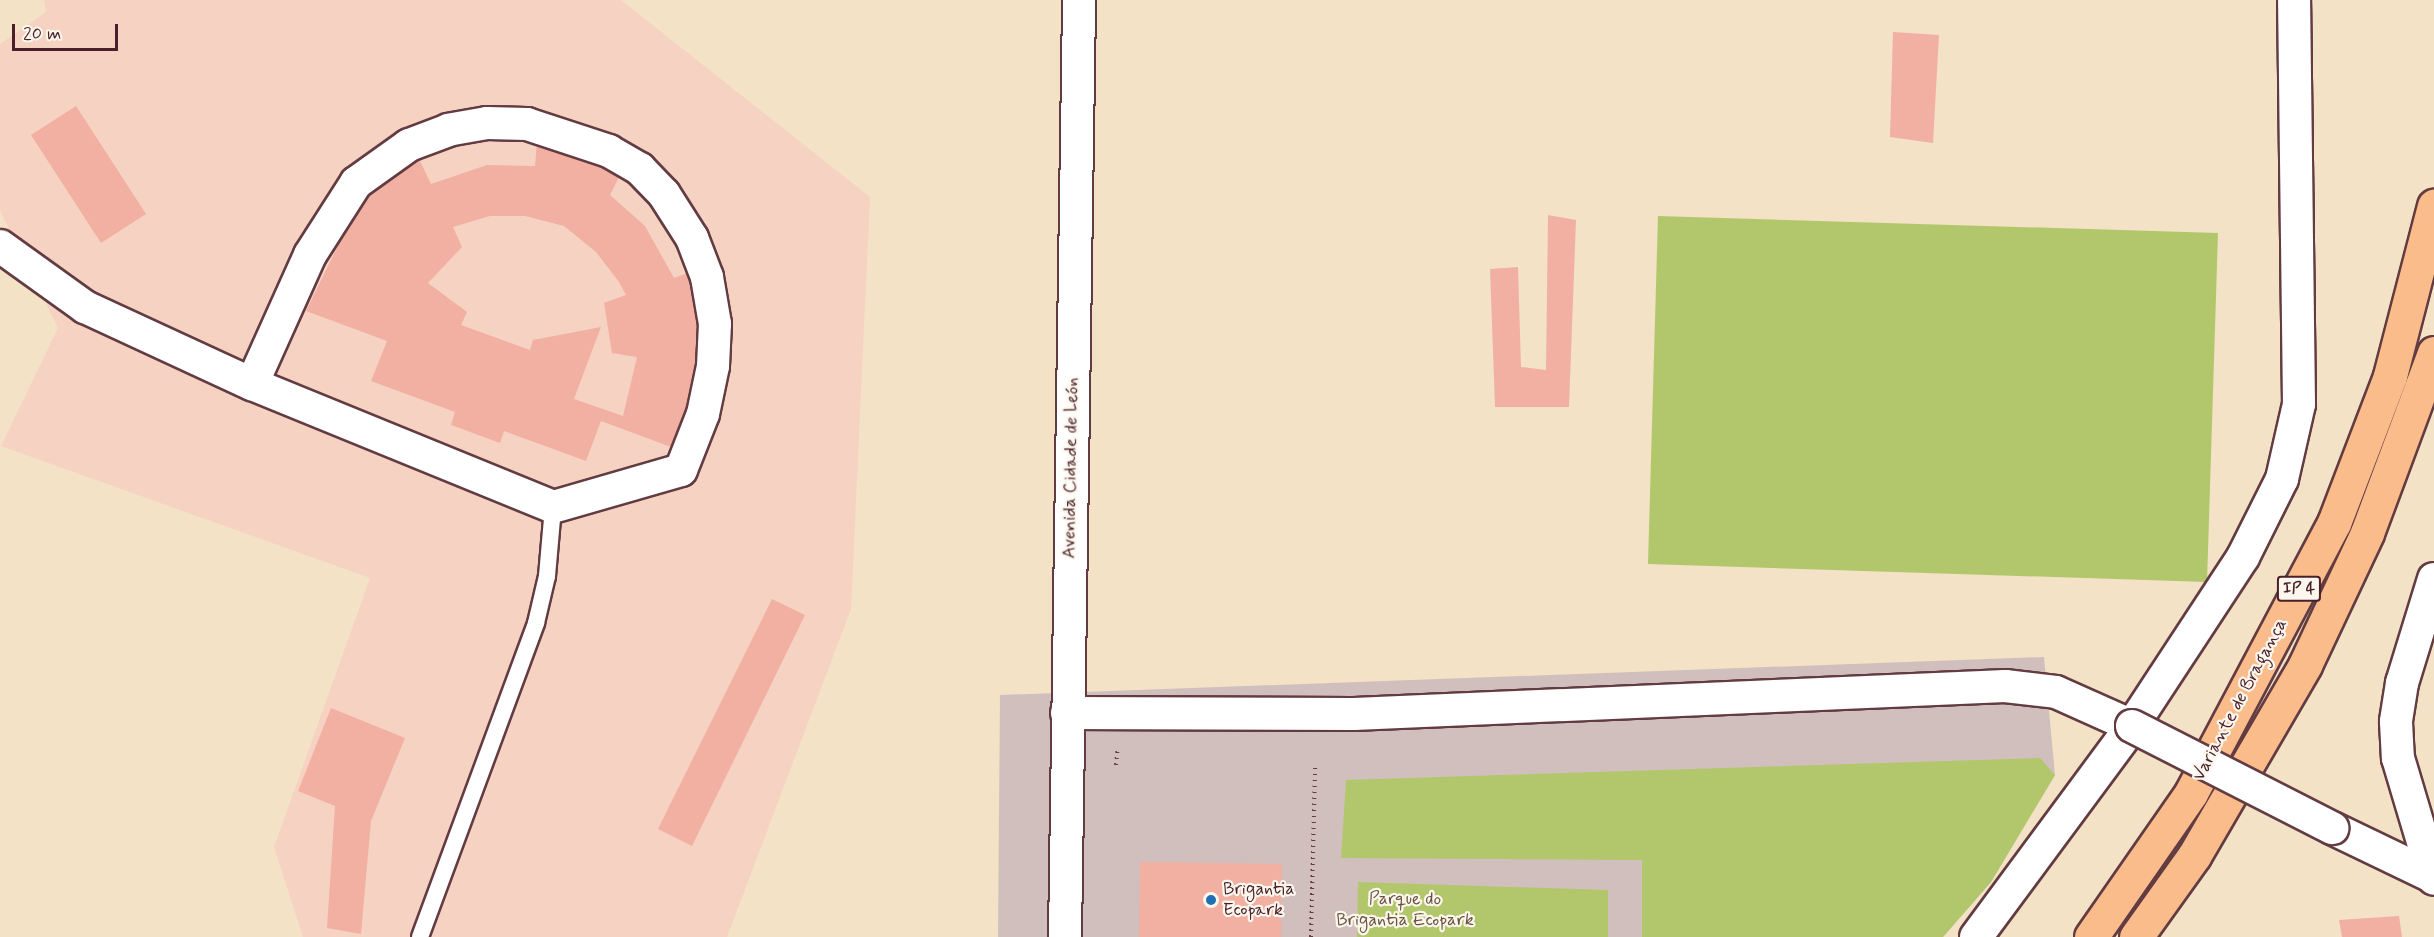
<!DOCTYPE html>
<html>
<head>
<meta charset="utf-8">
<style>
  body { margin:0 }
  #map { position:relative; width:2434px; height:937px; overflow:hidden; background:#f3e2c6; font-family:Mynerve,sans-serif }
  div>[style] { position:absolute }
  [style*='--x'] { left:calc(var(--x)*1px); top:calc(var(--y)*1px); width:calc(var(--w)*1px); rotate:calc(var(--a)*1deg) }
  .built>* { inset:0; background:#f6d2c3 }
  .industrial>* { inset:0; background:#d1bfbd }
  .green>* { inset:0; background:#b2c76b }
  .building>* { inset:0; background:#f1b0a1 }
  .path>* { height:4px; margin-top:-2px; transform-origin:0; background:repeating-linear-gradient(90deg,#633c42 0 1.5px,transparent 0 6px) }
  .roads { filter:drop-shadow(2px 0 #633c42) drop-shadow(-2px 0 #633c42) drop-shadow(0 2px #633c42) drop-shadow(0 -2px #633c42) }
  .lane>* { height:16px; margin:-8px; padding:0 8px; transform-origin:8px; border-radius:8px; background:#fff }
  .street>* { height:32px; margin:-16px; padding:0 16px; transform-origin:16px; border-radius:16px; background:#fff }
  .highway>* { height:33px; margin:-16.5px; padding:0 16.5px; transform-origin:16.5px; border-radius:16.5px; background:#fabc8b }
  .bridges { filter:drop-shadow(2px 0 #633c42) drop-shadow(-2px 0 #633c42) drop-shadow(0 2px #633c42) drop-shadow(0 -2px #633c42) }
  .street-bridge>* { height:32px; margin:-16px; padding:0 16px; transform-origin:16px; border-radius:16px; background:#fff }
  .dots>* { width:16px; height:16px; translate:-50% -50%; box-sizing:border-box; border:3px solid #fbf7ec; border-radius:50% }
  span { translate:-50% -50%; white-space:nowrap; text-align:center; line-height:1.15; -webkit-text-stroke:4.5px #fbf7ec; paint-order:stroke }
  .shield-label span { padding:2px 4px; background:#fbf7ec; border:2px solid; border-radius:4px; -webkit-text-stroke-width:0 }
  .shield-label { font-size:16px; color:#4a1f2b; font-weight:700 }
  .street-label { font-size:18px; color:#4a1f2b }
  .poi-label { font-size:18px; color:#4a1f2b }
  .left { translate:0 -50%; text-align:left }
  .park-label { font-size:18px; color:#69513e }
  .scale { position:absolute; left:12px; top:24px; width:106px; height:27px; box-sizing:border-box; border:3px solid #4a1f2b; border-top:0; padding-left:8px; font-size:18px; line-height:21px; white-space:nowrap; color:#4a1f2b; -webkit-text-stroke:4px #fbf7ec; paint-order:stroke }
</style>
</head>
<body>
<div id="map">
  <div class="built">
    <div style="clip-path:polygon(44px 0,621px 0,870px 197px,851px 609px,727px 937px,303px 937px,274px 847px,370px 578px,1px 446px,58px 328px,0 211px,0 44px,46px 12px)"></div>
  </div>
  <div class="industrial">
    <div style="clip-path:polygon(2044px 657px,2055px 775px,1991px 882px,1943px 937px,998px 937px,1000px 695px)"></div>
  </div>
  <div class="green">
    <div style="clip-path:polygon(1658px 216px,2218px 233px,2207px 582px,1648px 564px)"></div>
    <div style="clip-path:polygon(2040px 758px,2055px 775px,1991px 882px,1943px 937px,1642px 937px,1642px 860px,1341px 858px,1346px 780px)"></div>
    <div style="clip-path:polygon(1358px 882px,1608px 890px,1608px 937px,1357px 937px)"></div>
  </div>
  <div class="building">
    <div style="clip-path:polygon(1893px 32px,1939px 35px,1933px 143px,1890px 137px)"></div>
    <div style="clip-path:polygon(76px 106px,146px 214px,101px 243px,31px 135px)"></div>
    <div style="clip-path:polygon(evenodd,537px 142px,621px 173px,610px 195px,645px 226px,674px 278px,696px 270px,706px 352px,679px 450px,601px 421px,586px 461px,504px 431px,500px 443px,451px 425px,455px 412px,371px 381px,387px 341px,306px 311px,349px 223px,370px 194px,394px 176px,420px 161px,431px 184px,487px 165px,535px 166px,537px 142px,490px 216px,525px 216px,564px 226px,596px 252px,619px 282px,626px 295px,604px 303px,612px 353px,637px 357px,623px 416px,574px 399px,601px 327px,533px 340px,530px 350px,461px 325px,467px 312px,428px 283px,462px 247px,453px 227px,490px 216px)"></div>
    <div style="clip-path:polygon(1548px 215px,1576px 220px,1569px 407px,1495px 407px,1490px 269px,1518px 267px,1521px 367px,1546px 370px)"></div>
    <div style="clip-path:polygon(772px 599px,805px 615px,692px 846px,658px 829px)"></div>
    <div style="clip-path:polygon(331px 708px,405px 738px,371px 821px,361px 934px,327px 928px,335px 806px,298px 791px)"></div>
    <div style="clip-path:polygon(1140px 862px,1282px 864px,1281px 937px,1139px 937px)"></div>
    <div style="clip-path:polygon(2399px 916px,2402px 937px,2342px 937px,2339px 920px)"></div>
  </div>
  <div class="path">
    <div style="--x:1116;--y:765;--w:18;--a:-84"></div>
    <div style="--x:1311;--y:937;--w:169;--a:-88.6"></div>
  </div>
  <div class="roads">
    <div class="lane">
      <div style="--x:420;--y:937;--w:335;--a:-69.7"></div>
      <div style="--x:536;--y:623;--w:48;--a:-76.8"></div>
      <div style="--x:547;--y:576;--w:69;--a:-85"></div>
    </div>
    <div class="street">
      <div style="--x:0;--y:246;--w:105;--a:35.7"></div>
      <div style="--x:85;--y:307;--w:184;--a:24.8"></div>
      <div style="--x:252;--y:384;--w:325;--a:22.2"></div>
      <div style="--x:553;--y:507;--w:133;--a:-16.1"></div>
      <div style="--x:681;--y:470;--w:60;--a:-68.6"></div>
      <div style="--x:703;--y:414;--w:49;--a:-78.2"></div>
      <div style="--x:713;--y:366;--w:42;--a:-87.3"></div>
      <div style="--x:715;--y:324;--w:48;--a:-99.7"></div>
      <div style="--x:707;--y:277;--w:42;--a:-111"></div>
      <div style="--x:692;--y:238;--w:52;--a:-122.5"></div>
      <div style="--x:664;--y:194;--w:35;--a:-134"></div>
      <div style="--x:640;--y:169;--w:36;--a:-150"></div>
      <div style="--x:609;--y:151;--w:86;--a:-161.8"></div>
      <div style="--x:527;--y:124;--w:40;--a:-178.6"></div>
      <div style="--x:487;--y:123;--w:39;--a:170"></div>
      <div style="--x:449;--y:130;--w:43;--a:159.4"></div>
      <div style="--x:409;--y:145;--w:65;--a:144.4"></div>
      <div style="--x:356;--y:183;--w:85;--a:122.6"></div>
      <div style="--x:310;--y:255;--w:141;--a:114.2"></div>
      <div style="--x:2434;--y:579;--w:109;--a:107.1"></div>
      <div style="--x:2402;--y:683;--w:39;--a:99"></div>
      <div style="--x:2396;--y:722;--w:36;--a:87"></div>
      <div style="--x:2398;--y:758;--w:126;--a:73.4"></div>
      <div style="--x:1067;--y:713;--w:287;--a:0.2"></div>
      <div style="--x:1354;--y:714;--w:652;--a:-2.46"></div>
      <div style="--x:2005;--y:686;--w:51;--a:6.7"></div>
      <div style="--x:2056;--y:692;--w:83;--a:24.1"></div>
      <div style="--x:2332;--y:828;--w:113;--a:25.7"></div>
      <div style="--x:1065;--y:937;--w:937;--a:-89.14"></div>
      <div style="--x:1976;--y:937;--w:262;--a:-53.5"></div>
      <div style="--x:2132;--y:726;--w:202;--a:-56.7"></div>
      <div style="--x:2243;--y:557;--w:87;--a:-63.4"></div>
      <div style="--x:2282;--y:479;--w:77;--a:-77.2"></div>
      <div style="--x:2299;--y:404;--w:404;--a:-90.7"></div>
    </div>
    <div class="highway">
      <div style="--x:2091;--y:937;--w:175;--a:-55.2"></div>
      <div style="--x:2191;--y:793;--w:306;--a:-62.1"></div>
      <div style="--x:2334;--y:523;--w:157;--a:-69.1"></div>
      <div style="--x:2390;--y:376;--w:176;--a:-75.5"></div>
      <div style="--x:2136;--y:937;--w:100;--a:-54.4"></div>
      <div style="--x:2194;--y:856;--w:221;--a:-59.8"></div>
      <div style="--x:2305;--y:665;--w:146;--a:-64.8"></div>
      <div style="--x:2367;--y:533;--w:192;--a:-69.6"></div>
    </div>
  </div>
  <div class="bridges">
    <div class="street-bridge">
      <div style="--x:2132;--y:726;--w:225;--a:27"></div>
    </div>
  </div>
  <div class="dots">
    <div style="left:1211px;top:900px;background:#1f6fb2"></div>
  </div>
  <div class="shield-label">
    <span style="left:2299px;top:589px">IP 4</span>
  </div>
  <div class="street-label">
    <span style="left:1071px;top:468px;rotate:-89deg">Avenida Cidade de León</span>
    <span style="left:2240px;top:700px;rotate:-62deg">Variante de Bragança</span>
  </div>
  <div class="poi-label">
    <span class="left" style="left:1223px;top:900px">Brigantia<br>Ecopark</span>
  </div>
  <div class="park-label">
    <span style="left:1405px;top:910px">Parque do<br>Brigantia Ecopark</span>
  </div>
  <div class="scale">20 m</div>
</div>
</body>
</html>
